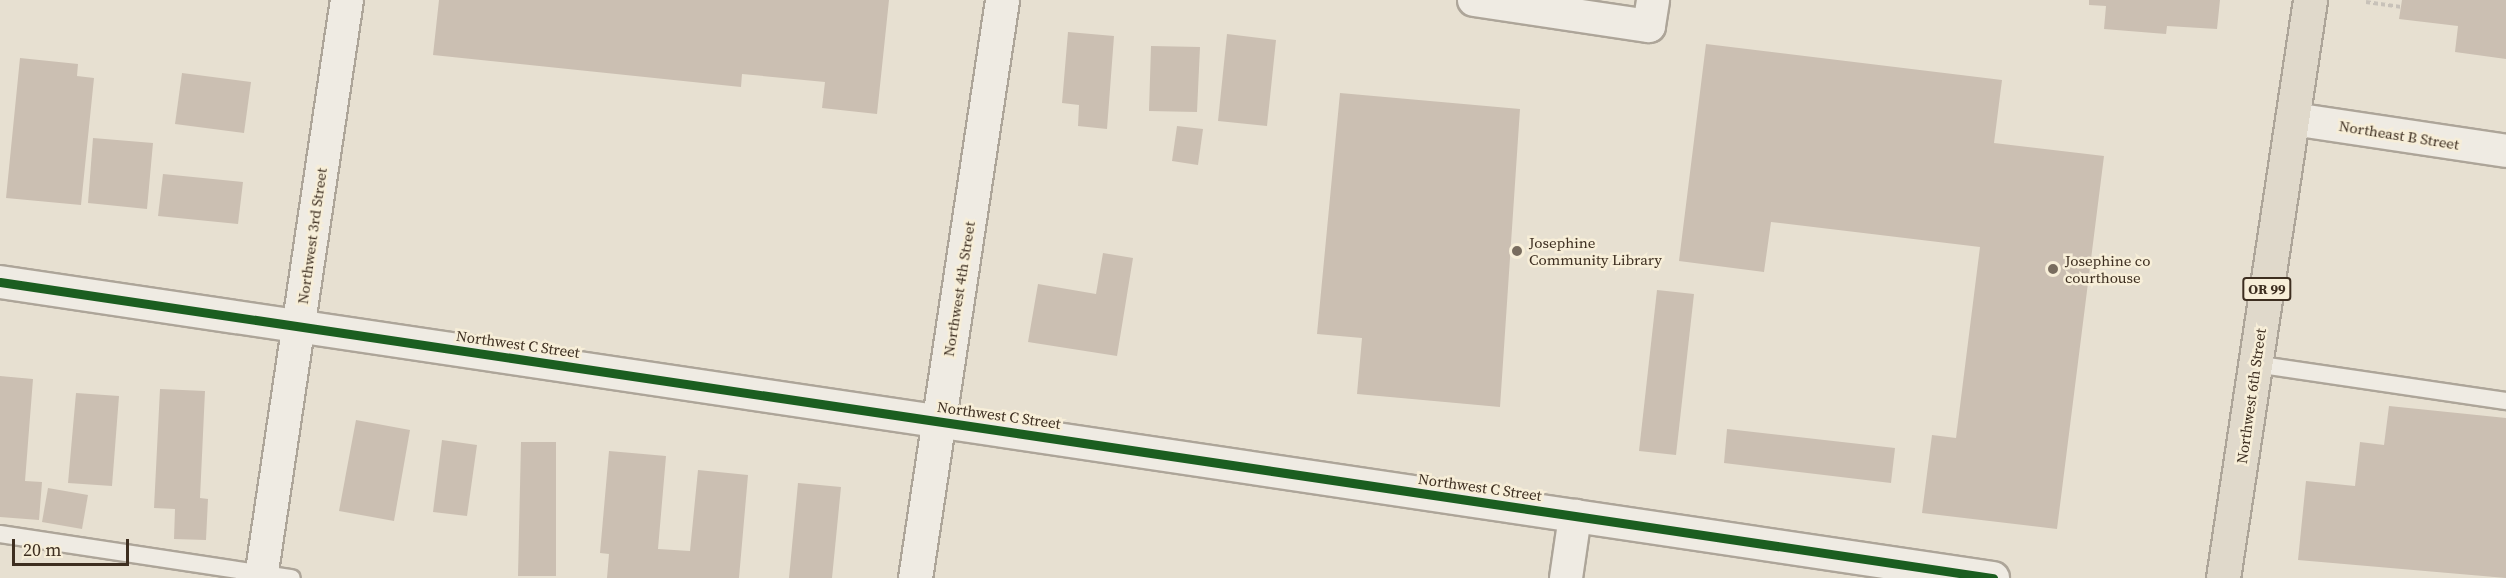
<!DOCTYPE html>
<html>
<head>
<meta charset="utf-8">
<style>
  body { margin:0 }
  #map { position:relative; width:2506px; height:578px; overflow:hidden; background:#e7e0d1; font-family:"Source Serif 4",serif }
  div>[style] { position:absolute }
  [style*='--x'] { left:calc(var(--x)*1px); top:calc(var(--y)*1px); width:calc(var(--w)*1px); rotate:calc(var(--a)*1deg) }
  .building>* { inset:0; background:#cbbfb2 }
  .path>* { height:4px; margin-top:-2px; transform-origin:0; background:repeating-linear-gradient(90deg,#c8c2b9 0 4.5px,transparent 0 7.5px) }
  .roads { filter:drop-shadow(2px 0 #ada599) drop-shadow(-2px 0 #ada599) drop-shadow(0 2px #ada599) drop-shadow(0 -2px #ada599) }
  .service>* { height:16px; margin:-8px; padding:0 8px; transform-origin:8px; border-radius:8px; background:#efebe3 }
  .minor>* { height:32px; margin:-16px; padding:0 16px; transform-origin:16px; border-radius:16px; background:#efebe3 }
  .tertiary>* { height:33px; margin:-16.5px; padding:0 16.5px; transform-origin:16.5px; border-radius:16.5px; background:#efebe3 }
  .trunk>* { height:33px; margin:-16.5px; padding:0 16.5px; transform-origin:16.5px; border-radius:16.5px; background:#e0d9cb }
  .cycleway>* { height:9px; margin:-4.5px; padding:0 4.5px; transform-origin:4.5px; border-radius:4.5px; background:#1b5e20 }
  .dots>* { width:16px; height:16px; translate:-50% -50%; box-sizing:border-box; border:3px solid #f7eed8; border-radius:50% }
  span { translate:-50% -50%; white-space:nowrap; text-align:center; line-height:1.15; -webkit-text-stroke:5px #f7eed8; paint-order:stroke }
  .shield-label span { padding:2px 4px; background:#f7eed8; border:2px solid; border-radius:4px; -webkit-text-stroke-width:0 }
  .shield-label { font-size:14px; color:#3d2e20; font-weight:700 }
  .street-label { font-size:15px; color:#3d2e20 }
  .poi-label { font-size:15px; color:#3d2e20 }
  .left { translate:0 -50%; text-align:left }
  .scale { position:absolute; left:12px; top:539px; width:117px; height:27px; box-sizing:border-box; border:3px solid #3d2e20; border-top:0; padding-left:8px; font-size:18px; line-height:21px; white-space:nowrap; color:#3d2e20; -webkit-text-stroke:4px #f7eed8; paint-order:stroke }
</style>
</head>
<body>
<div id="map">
  <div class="building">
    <div style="clip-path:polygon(439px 0,889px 0,877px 114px,822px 108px,825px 82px,742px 74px,741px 87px,433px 55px)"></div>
    <div style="clip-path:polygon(2089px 0,2220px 0,2217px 29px,2167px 26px,2166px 34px,2104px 29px,2106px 6px,2089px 5px)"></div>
    <div style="clip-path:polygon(2402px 0,2506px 0,2506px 59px,2455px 52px,2458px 26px,2399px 19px)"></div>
    <div style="clip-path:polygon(1068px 32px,1114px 36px,1107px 129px,1078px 126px,1079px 105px,1062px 103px)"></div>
    <div style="clip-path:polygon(1227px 34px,1276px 40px,1267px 126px,1218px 121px)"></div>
    <div style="clip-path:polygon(1706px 44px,2002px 80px,1994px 143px,2104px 156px,2057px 529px,1922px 513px,1932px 435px,1956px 438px,1980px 247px,1771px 222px,1764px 272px,1679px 261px)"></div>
    <div style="clip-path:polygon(1151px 46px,1200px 47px,1197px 112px,1149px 111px)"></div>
    <div style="clip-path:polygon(20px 58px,78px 64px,77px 76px,94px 78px,81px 205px,6px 198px)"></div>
    <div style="clip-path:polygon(182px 73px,251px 82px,244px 133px,175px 124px)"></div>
    <div style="clip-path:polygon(1340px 93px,1520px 109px,1500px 407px,1357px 394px,1362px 338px,1317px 334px)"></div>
    <div style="clip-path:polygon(1177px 126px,1203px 129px,1198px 165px,1172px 161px)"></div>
    <div style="clip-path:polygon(93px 138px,153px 143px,147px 209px,88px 203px)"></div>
    <div style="clip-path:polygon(163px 174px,243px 182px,238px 224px,158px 216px)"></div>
    <div style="clip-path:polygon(1103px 253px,1133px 258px,1117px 356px,1028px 342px,1038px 284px,1096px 294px)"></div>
    <div style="clip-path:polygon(1657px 290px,1694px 294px,1676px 455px,1639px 451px)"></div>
    <div style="clip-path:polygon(0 376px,33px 379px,25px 481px,42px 482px,39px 520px,0 517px)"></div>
    <div style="clip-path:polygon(160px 389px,205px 391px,200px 498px,208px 499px,206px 540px,174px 539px,175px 509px,154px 508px)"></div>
    <div style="clip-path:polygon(76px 393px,119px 396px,112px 486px,68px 483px)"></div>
    <div style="clip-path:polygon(2389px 406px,2506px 418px,2506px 578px,2298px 560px,2306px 481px,2355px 486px,2360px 442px,2384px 445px)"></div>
    <div style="clip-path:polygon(356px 420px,410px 430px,394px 521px,339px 511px)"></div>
    <div style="clip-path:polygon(1727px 429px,1895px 448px,1891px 483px,1724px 463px)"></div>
    <div style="clip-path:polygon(442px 440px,477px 445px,467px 516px,433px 512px)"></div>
    <div style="clip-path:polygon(521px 442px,556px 442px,556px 576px,518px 576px)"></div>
    <div style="clip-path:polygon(609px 451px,666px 456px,658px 549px,690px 551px,698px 470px,748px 475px,739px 578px,607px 578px,609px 554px,600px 553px)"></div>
    <div style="clip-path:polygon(798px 483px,841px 487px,832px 578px,789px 578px)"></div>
    <div style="clip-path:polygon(48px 488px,88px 495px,82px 529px,42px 522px)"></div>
  </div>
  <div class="path">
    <div style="--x:2366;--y:2;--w:35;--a:8"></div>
  </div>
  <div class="roads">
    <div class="service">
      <div style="--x:2255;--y:364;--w:254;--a:8.4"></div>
      <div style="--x:0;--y:534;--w:295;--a:8.6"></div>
    </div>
    <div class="minor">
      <div style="--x:1474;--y:0;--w:177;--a:8.5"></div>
      <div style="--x:1649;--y:26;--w:26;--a:-81"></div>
      <div style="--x:2293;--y:119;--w:215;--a:8.5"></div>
      <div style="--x:0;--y:282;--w:2015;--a:8.45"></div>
      <div style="--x:261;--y:578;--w:584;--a:-81.54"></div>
      <div style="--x:1566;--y:578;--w:63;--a:-81.7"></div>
    </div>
    <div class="tertiary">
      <div style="--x:915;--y:578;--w:585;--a:-81.44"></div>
    </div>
    <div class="trunk">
      <div style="--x:2223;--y:578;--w:585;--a:-81.44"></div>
    </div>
  </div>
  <div class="cycleway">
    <div style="--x:0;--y:282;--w:2015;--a:8.45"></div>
  </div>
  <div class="dots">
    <div style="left:1517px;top:251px;background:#786c5e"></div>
    <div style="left:2053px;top:269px;background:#786c5e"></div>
  </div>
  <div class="shield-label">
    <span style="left:2267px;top:289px">OR 99</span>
  </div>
  <div class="street-label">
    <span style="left:2399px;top:135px;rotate:9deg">Northeast B Street</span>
    <span style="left:312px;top:236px;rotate:-82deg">Northwest 3rd Street</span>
    <span style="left:959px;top:289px;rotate:-81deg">Northwest 4th Street</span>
    <span style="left:518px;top:344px;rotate:8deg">Northwest C Street</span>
    <span style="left:2251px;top:396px;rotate:-82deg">Northwest 6th Street</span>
    <span style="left:999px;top:415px;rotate:8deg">Northwest C Street</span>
    <span style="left:1480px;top:487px;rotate:8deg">Northwest C Street</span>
  </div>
  <div class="poi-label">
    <span class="left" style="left:1529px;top:251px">Josephine<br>Community Library</span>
    <span class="left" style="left:2065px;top:269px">Josephine co<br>courthouse</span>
  </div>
  <div class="scale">20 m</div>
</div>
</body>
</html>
